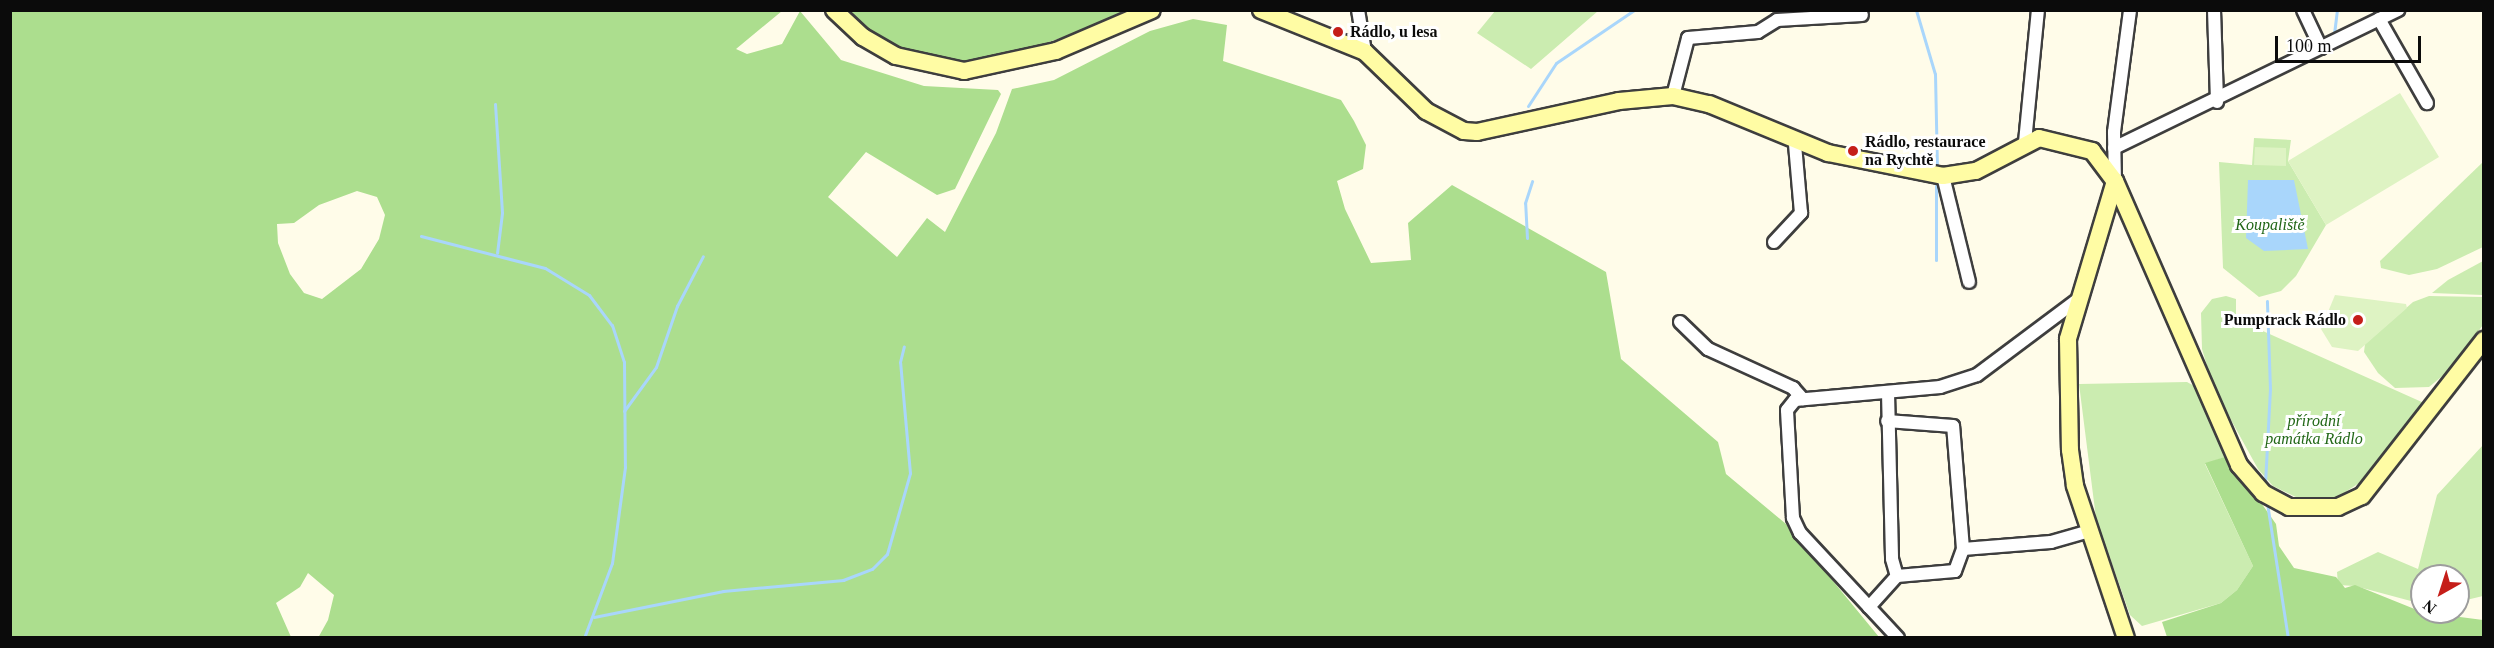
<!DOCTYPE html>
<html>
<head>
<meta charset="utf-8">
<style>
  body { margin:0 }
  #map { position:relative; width:2494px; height:648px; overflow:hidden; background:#fffce9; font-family:"Times New Roman",serif }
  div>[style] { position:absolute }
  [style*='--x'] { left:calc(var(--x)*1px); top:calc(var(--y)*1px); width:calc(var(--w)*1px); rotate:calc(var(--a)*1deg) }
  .green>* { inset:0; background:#cbecb0 }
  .forest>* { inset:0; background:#acde8e }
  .pitch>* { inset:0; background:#def3c3 }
  .water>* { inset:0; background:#a9d6fb }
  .stream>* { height:3px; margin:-1.5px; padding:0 1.5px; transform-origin:1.5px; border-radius:1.5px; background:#a9d6fb }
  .roads { filter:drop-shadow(2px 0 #3e3e3e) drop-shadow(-2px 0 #3e3e3e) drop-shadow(0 2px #3e3e3e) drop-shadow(0 -2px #3e3e3e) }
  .street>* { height:12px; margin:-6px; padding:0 6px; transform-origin:6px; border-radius:6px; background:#fff }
  .secondary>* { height:16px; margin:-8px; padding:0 8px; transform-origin:8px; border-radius:8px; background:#fffca4 }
  .dots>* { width:16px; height:16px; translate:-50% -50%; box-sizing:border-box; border:3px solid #fff; border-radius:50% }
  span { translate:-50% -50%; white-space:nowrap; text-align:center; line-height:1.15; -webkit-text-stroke:6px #fff; paint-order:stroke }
  .poi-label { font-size:16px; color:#0b0b0b; font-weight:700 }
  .left { translate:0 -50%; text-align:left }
  .right { translate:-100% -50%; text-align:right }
  .park-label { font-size:16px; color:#226717; font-style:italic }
  .frame { position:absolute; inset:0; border:12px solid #0b0b0b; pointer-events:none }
  .north { position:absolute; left:2410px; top:564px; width:60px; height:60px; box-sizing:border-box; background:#fff; border:2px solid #9d9d9d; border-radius:50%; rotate:219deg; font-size:16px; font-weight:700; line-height:24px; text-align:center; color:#0b0b0b }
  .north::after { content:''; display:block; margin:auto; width:21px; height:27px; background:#c51e19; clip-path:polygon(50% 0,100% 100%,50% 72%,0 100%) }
  .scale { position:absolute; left:2275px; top:36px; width:146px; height:27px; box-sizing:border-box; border:3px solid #0b0b0b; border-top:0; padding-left:8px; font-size:18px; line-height:21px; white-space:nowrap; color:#0b0b0b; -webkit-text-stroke:4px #fff; paint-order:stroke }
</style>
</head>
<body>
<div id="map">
  <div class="green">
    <div style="clip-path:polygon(1495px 11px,1495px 10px,1598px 11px,1531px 69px,1477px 33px)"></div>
    <div style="clip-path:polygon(2254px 138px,2291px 140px,2288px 161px,2326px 225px,2296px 276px,2281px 291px,2259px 297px,2223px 268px,2219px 162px,2252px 165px)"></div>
    <div style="clip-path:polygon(2483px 162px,2483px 247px,2437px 269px,2409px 275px,2381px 268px,2380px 261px)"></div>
    <div style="clip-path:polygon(2483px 261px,2483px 295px,2432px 293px,2448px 280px)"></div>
    <div style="clip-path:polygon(2226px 296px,2236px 299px,2236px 319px,2424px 403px,2370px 476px,2336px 498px,2302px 500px,2273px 486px,2258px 469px,2214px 389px,2202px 349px,2201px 313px,2212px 299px)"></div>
    <div style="clip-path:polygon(2429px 296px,2483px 297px,2483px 325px,2446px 373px,2429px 387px,2395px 388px,2378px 373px,2364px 352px,2365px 344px,2413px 302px)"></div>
    <div style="clip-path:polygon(2187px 382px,2196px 387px,2228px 456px,2205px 464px,2253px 566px,2237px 590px,2221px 603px,2142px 626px,2130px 615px,2096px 518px,2079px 384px)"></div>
    <div style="clip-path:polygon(2483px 445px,2483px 596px,2458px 602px,2458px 576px,2422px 576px,2422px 604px,2355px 586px,2338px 585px,2337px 572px,2378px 552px,2418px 569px,2437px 495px)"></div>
  </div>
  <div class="forest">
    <div style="clip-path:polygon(evenodd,10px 11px,782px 11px,736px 49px,747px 54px,782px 44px,800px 11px,841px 60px,924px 86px,998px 90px,1001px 94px,955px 189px,937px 195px,866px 152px,828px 197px,897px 257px,927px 218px,945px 232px,996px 133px,1012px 89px,1054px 80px,1150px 31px,1193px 19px,1227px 25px,1223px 61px,1341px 100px,1354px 121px,1366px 145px,1363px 169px,1337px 181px,1345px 209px,1371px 263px,1411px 260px,1408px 223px,1452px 185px,1606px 272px,1621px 359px,1718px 442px,1726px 474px,1786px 524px,1879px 637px,318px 638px,328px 620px,334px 595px,308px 573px,300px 587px,276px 603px,291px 637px,11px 637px,10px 11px,357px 191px,377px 197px,385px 215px,379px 239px,361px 269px,322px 299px,304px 293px,290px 274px,278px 243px,277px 224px,294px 223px,319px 205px,357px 191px)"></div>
    <div style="clip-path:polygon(842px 11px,1138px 11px,1012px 55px,960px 63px,930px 61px,887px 45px)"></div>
    <div style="clip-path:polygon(2228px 456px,2276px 524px,2279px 546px,2294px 568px,2336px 577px,2345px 588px,2355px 585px,2422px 612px,2483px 620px,2483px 637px,2167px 637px,2162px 622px,2221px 603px,2237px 590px,2253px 566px,2205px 463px)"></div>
  </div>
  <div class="pitch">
    <div style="clip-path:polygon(2400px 93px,2439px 157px,2326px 225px,2288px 161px)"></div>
    <div style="clip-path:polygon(2255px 147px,2286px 148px,2286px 166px,2254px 165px)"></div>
    <div style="clip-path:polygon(2335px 295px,2406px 304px,2407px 308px,2358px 351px,2332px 347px,2321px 329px)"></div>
  </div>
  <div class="water">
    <div style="clip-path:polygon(2248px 180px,2294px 180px,2308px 249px,2264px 251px,2246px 238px)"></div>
  </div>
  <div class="stream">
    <div style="--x:1916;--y:10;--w:67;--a:73.5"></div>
    <div style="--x:1935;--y:74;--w:95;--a:88.8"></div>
    <div style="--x:2334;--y:34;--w:24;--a:-83"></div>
    <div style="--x:495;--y:104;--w:109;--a:86.3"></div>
    <div style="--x:502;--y:213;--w:40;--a:97.1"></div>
    <div style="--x:1528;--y:106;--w:51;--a:-56.9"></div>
    <div style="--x:1556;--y:63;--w:94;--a:-34.2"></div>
    <div style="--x:1936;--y:181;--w:79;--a:90"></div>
    <div style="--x:421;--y:236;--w:128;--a:14.5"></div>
    <div style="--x:545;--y:268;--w:52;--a:31.5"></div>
    <div style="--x:589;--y:295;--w:38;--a:53"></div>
    <div style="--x:612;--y:325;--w:39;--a:72"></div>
    <div style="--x:624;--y:362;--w:105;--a:89.5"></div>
    <div style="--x:625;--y:467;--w:97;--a:97.7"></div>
    <div style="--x:612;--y:563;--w:80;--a:110.5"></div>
    <div style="--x:1527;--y:238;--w:35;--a:-93"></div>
    <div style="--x:1525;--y:203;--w:23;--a:-72"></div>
    <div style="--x:624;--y:411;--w:54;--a:-54"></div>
    <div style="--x:656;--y:367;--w:65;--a:-71"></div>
    <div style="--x:677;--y:306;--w:56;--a:-62.5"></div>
    <div style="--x:2265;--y:484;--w:95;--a:-87"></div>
    <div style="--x:2270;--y:389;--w:88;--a:-92"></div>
    <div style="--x:2267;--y:503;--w:137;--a:81.2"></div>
    <div style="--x:594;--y:617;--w:132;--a:-11.4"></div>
    <div style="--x:723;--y:591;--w:121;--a:-5.2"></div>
    <div style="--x:843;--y:580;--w:31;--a:-21"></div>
    <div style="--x:872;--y:569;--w:21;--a:-45"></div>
    <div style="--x:887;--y:554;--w:84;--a:-74.1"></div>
    <div style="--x:910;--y:473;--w:111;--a:-95.1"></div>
    <div style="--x:900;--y:362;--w:16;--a:-76"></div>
  </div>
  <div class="roads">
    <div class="street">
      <div style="--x:1358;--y:10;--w:43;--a:80.5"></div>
      <div style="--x:2214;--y:10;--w:92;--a:88.1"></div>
      <div style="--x:2303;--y:10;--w:42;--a:64.7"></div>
      <div style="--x:2379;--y:19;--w:97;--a:60.3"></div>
      <div style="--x:1673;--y:96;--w:60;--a:-75.5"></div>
      <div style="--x:1688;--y:38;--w:70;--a:-4.9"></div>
      <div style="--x:1758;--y:32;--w:22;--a:-32"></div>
      <div style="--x:1777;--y:20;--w:85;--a:-3.4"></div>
      <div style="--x:2025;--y:142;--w:133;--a:-84.4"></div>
      <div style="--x:2114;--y:148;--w:316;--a:-25.9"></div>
      <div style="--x:1943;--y:176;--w:109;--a:76.2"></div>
      <div style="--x:2115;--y:181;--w:49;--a:-91.2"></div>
      <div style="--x:2114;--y:132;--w:123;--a:-82.5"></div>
      <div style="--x:1774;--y:242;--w:40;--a:-47"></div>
      <div style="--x:1801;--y:213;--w:69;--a:-95"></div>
      <div style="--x:1680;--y:322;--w:39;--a:44"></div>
      <div style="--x:1708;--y:349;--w:94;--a:24.6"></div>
      <div style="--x:1793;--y:388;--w:15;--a:48"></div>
      <div style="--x:1888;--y:393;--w:166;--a:88.6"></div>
      <div style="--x:1892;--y:559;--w:18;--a:74"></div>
      <div style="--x:1963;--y:549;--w:88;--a:-4.5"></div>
      <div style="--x:2051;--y:542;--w:41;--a:-15.8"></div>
      <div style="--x:1869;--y:607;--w:42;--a:-47.9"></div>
      <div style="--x:1897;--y:576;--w:58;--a:-4.9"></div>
      <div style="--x:1955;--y:571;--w:23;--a:-70"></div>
      <div style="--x:1963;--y:549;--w:123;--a:-94.6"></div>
      <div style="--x:1953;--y:426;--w:66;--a:-175.7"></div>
      <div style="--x:1898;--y:638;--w:144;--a:-133"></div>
      <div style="--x:1800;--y:533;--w:17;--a:-115"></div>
      <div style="--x:1793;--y:518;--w:108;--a:-93.2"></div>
      <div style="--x:1787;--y:410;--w:13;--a:-51"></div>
      <div style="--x:1795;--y:400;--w:146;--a:-5.1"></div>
      <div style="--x:1940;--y:387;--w:39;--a:-18"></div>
      <div style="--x:1977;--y:375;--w:124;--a:-36.8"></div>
    </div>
    <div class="secondary">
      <div style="--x:834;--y:10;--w:40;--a:43"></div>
      <div style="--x:863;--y:37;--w:38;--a:30"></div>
      <div style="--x:896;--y:56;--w:70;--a:12.4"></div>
      <div style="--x:964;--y:71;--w:94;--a:-12.3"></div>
      <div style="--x:1056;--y:51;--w:104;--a:-23.1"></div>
      <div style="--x:1261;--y:10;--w:112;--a:22"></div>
      <div style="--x:1365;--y:52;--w:85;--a:44"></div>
      <div style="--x:1426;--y:111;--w:43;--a:27.8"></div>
      <div style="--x:1464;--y:131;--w:13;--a:4"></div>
      <div style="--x:1477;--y:132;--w:145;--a:-12.3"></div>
      <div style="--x:1619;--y:101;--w:54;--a:-5.3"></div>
      <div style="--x:1673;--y:96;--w:37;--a:13"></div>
      <div style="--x:1709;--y:104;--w:129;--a:22.4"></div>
      <div style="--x:1828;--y:153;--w:117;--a:11.3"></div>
      <div style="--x:1943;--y:176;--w:33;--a:-9"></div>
      <div style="--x:1976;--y:171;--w:71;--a:-27.6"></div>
      <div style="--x:2039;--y:138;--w:55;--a:13.8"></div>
      <div style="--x:2092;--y:151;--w:38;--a:53"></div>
      <div style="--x:2115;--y:181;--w:310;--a:66.4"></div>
      <div style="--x:2239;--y:465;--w:37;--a:49"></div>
      <div style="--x:2263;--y:493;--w:30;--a:28"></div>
      <div style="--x:2289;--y:507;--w:49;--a:0"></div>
      <div style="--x:2338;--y:507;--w:26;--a:-25"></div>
      <div style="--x:2362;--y:496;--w:198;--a:-52"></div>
      <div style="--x:2115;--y:181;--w:165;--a:106.6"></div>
      <div style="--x:2068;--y:339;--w:111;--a:89"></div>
      <div style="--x:2070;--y:450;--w:36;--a:82"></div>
      <div style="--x:2075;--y:486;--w:160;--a:71.5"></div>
    </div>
  </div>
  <div class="dots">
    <div style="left:1338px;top:32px;background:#c51e19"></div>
    <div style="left:1853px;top:151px;background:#c51e19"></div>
    <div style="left:2358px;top:320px;background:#c51e19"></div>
  </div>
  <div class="poi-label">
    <span class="left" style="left:1350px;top:32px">Rádlo, u lesa</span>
    <span class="left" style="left:1865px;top:151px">Rádlo, restaurace<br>na Rychtě</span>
    <span class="right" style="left:2346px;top:320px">Pumptrack Rádlo</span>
  </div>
  <div class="park-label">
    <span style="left:2270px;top:225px">Koupaliště</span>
    <span style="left:2314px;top:430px">přírodní<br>památka Rádlo</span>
  </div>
  <div class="frame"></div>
  <div class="north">N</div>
  <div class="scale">100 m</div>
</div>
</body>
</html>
